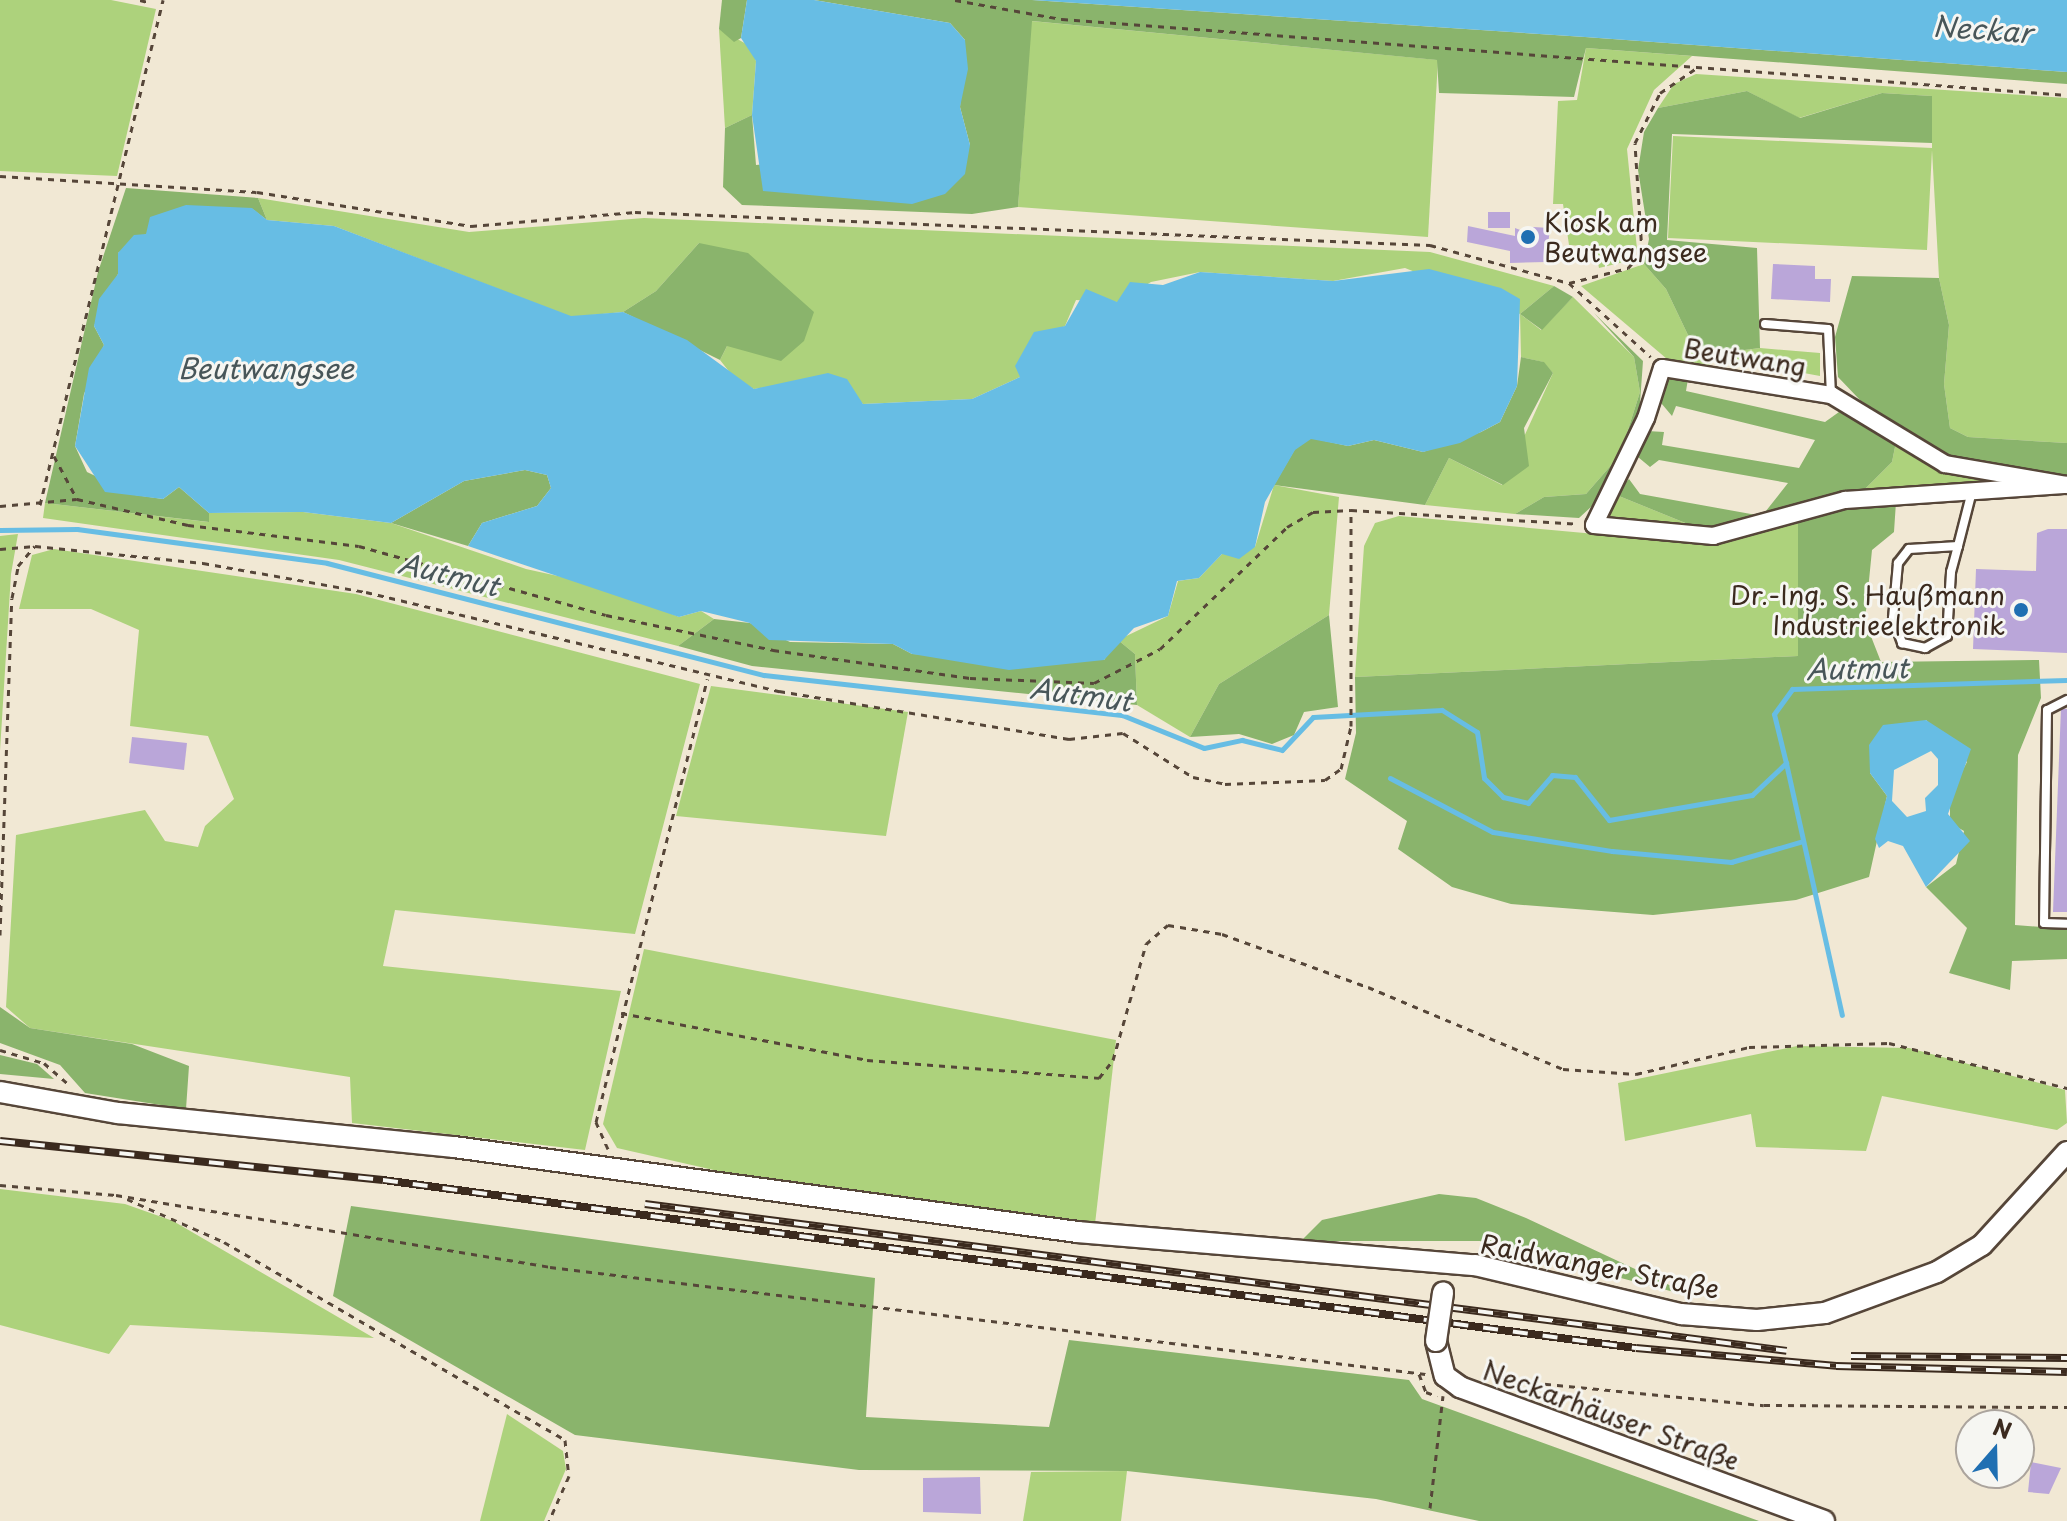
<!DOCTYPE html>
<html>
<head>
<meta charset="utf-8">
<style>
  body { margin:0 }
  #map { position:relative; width:2067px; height:1521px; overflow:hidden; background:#f1e8d4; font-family:"Playpen Sans",sans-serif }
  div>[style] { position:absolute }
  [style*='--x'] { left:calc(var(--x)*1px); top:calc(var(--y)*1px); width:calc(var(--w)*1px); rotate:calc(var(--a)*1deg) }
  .green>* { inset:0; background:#add27c }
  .forest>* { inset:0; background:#8ab46c }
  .water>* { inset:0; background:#67bde4 }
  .stream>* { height:5px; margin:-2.5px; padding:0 2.5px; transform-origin:2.5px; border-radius:2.5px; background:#67bde4 }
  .building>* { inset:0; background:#baa6d9 }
  .path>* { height:3px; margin-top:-1.5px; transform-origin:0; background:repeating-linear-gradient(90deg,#564639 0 6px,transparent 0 12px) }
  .roads { filter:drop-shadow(2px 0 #564639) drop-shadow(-2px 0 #564639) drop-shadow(0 2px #564639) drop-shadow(0 -2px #564639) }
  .service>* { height:8px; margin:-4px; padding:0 4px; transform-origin:4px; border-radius:4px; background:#fff }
  .minor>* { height:16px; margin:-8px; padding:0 8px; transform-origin:8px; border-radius:8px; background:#fff }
  .tertiary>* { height:20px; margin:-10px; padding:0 10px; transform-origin:10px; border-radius:10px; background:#fff }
  .rail>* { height:8px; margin-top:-4px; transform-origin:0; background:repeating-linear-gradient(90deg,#f6f6f2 0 15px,#3b2a1e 0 30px); box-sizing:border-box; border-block:2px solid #3b2a1e }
  .bridges { filter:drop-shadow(2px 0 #564639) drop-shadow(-2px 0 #564639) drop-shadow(0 2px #564639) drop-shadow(0 -2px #564639) }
  .tertiary-bridge>* { height:20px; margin:-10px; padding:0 10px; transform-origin:10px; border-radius:10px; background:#fff }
  .dots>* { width:22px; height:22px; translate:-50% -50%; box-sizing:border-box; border:4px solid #f6f6f2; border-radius:50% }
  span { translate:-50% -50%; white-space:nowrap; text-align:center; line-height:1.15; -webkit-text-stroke:6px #f6f6f2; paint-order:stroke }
  .poi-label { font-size:26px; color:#3b2a1e }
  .left { translate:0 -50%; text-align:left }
  .right { translate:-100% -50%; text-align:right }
  .street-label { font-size:26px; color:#3b2a1e }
  .water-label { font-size:28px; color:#485659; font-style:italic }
  .north { position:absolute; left:1955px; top:1409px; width:80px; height:80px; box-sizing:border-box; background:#f6f6f2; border:2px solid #aba49d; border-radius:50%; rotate:20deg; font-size:22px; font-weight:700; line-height:32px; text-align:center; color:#3b2a1e }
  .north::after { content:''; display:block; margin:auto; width:28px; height:36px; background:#1f6fb2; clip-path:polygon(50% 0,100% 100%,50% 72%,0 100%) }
</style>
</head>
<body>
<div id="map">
  <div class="green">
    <div style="clip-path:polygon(0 0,111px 0,156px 9px,117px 176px,0 171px)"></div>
    <div style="clip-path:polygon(1031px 21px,1438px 60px,1428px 237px,1018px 207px)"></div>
    <div style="clip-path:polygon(719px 29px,750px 46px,756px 61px,752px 115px,725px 128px)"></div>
    <div style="clip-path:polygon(1586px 48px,1692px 56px,1654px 90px,1627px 149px,1637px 249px,1628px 261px,1599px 268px,1595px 247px,1569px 245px,1563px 204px,1553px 204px,1558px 101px,1577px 100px)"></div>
    <div style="clip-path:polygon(1696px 74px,2067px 98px,2067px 443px,1968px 437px,1950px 428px,1944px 384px,1949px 325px,1939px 278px,1932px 150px,1927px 250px,1668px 238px,1673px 136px,1932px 148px,1932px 96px,1882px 93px,1799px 118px,1747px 91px,1658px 108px,1674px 84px)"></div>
    <div style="clip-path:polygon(258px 198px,469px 232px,644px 218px,1430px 252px,1554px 286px,1520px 314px,1541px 330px,1573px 297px,1634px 357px,1640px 392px,1620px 455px,1586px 494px,1544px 497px,1515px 514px,1425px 505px,1449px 458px,1502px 485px,1553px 373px,1543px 362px,1521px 357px,1520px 314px,1405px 268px,1333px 281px,1200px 272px,1151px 282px,1118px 302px,1076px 300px,1065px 326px,1052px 332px,1020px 377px,972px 399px,863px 404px,852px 394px,785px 384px,754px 389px,735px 379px,720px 360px,727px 346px,699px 243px,656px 291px,623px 312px,571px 317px,334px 226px,267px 220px)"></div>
    <div style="clip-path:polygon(1644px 264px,1666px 289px,1698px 356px,1760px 348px,1820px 353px,1820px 376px,1717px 357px,1707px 367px,1667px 359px,1581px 286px)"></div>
    <div style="clip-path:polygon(1896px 442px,1943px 470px,2030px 487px,1863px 491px,1892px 462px)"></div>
    <div style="clip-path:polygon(1274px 485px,1339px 497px,1329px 615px,1219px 684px,1190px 737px,1137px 705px,1135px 654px,1118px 640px,1168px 616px,1178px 581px,1199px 578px,1222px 554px,1255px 547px)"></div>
    <div style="clip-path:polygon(1614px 494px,1710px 533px,1612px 522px,1607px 513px)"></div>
    <div style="clip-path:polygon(45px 503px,208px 522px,209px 513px,303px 512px,391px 523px,526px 569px,608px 587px,679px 617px,701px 611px,714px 619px,678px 646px,339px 560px,43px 518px)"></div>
    <div style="clip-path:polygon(1399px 516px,1705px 544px,1798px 523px,1798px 656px,1355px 677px,1364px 546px,1375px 523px)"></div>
    <div style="clip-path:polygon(18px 534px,11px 574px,0 751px,0 536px)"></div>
    <div style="clip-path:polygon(54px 549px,356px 594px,700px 684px,635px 934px,395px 910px,383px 966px,621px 991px,585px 1150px,352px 1123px,350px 1077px,30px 1028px,6px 1007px,16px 835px,145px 810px,165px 841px,198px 847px,205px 826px,234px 799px,208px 736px,130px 726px,139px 630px,91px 609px,19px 609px,32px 555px)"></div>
    <div style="clip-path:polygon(711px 686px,908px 712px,886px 836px,676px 816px)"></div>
    <div style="clip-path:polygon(644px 949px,1116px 1040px,1095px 1224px,718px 1171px,617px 1148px,603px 1124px)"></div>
    <div style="clip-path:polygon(1797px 1046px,1909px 1048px,2065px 1090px,2067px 1123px,2057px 1130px,1882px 1096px,1866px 1151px,1756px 1147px,1751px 1114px,1625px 1141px,1618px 1083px)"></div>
    <div style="clip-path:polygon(0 1189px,125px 1204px,173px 1221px,374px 1338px,130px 1325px,109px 1354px,0 1325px)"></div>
    <div style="clip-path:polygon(507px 1414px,563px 1451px,566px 1469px,544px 1521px,480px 1521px)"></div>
    <div style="clip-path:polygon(1127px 1471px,1121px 1521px,1023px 1521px,1031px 1472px)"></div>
  </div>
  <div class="forest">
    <div style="clip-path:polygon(722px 0,747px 0,741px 38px,734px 42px,719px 29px)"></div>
    <div style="clip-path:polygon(814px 0,1032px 0,1585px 37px,2067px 72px,2067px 84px,1586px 48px,1574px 97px,1439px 93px,1437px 60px,1032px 21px,1018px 207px,972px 214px,742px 205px,723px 187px,725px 128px,752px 115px,756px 165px,970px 145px,960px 107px,965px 40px,950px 23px)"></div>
    <div style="clip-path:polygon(1747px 91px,1800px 118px,1882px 93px,1932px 96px,1932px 143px,1672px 134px,1667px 240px,1757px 248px,1760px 348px,1698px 356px,1666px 289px,1644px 264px,1649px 239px,1638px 170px,1644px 132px,1658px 108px)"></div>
    <div style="clip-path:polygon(126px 188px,258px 198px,267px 220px,251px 208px,146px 234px,118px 253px,118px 274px,94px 326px,104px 345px,84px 394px,75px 446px,87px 472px,135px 495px,163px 499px,179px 487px,209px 513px,209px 522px,45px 503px,98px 272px)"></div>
    <div style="clip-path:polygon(699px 243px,748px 253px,814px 312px,804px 341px,781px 361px,727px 346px,720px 360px,623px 312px,656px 291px)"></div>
    <div style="clip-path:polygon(1852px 276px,1939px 278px,1949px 325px,1944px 384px,1950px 428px,1968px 437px,2067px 443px,2067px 475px,1966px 465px,1924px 446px,1860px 400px,1838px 377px,1835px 337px)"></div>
    <div style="clip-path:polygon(1554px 286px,1573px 297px,1542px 330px,1520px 314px)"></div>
    <div style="clip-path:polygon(1594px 313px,1643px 361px,1639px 417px,1625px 451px,1592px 506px,1579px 518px,1515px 514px,1544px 497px,1586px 494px,1620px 455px,1640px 392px,1634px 357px)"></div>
    <div style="clip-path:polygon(1521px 357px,1544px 362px,1553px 373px,1524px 428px,1529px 466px,1503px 485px,1449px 458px,1425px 505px,1274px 485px,1295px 449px,1311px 438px,1348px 446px,1374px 440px,1423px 452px,1481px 432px,1500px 422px,1517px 386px)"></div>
    <div style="clip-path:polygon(1672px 376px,1688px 379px,1686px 391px,1825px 422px,1846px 407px,1896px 442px,1892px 462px,1863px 491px,1710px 533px,1614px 494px,1629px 479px,1640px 494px,1762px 516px,1788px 483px,1659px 460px,1650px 467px,1638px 457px,1647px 431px,1664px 432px,1662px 445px,1799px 468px,1815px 440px,1676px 406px,1672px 416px,1656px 397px)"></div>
    <div style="clip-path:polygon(525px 470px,547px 475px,551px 488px,537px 506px,482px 523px,468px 546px,391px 523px,464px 481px)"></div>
    <div style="clip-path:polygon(1896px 502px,1894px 532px,1872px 550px,1865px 621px,1881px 662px,2039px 660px,2041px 698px,2018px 755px,2015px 925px,2067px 929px,2067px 959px,2012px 961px,2010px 990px,1949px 973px,1967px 928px,1926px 887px,1956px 864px,1964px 831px,1950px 823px,1950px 794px,1967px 762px,1926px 720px,1870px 773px,1887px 796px,1869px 877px,1796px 900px,1653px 915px,1511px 904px,1452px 887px,1398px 849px,1407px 821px,1345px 779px,1356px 733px,1355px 677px,1798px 656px,1798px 523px,1845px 506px)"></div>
    <div style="clip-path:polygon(1329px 615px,1338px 707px,1304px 712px,1294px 735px,1272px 744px,1239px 734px,1190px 737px,1219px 684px)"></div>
    <div style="clip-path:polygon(714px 619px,750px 623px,790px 642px,893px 644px,912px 654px,1104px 660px,1118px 640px,1135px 654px,1137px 705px,752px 666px,678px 646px)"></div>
    <div style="clip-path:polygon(0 1007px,30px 1028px,132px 1044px,189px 1066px,186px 1109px,85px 1093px,60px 1065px,0 1043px)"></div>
    <div style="clip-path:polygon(0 1055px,37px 1064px,54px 1079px,0 1074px)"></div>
    <div style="clip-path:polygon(1439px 1194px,1476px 1198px,1526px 1218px,1697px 1298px,1480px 1241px,1301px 1241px,1322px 1220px)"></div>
    <div style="clip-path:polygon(351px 1206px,875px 1278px,866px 1417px,1049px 1427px,1069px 1340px,1409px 1380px,1422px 1399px,1759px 1521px,1479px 1521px,1376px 1499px,1127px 1471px,859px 1470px,575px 1435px,333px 1296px)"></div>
  </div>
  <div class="water">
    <div style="clip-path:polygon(747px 0,814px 0,950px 23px,965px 40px,968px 69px,960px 107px,970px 145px,965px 174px,945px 194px,912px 204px,763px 191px,752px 115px,756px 61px,741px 38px)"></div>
    <div style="clip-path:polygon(1032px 0,2067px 0,2067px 72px,1585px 37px)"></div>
    <div style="clip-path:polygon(186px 205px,252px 208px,267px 220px,334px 226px,571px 316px,623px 312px,687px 340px,754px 389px,828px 373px,847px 379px,863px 404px,972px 399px,1020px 377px,1015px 366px,1034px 332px,1065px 326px,1086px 289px,1117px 302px,1130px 282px,1163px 285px,1200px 272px,1333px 281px,1429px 269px,1501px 288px,1520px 299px,1517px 386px,1500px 422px,1460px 443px,1423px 452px,1374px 440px,1348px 446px,1311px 439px,1295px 450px,1265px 502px,1255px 547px,1239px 559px,1222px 554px,1199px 578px,1177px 581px,1168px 616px,1134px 628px,1104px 660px,1009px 670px,912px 654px,893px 644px,769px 640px,750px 623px,701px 611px,679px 617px,468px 546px,482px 523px,537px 506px,551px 488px,547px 475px,525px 470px,464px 481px,391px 523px,303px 512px,209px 513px,179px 487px,163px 499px,105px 492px,75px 446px,89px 368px,104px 345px,94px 326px,99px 299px,118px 274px,118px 253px,134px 235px,146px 234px,150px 217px)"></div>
    <div style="clip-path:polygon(evenodd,1926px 720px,1971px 749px,1948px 814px,1970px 841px,1926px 887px,1903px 846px,1888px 841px,1879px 848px,1875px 839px,1887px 796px,1870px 773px,1869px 745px,1883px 725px,1926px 720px,1931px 751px,1938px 759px,1938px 785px,1925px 798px,1926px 811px,1907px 817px,1892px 801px,1894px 770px,1931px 751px)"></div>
  </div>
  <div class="stream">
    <div style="--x:0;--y:530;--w:77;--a:-0.7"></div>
    <div style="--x:77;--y:529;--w:252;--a:7.7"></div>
    <div style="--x:327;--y:563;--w:451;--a:14.4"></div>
    <div style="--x:764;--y:675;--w:360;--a:6.4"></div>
    <div style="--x:1122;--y:715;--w:88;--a:21.9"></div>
    <div style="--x:1204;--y:748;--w:39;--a:-12"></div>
    <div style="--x:1242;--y:740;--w:41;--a:14"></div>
    <div style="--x:1282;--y:750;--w:45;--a:-46.8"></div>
    <div style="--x:1313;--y:717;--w:129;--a:-3.1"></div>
    <div style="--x:1442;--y:710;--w:41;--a:32.2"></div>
    <div style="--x:1477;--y:732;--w:47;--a:81.3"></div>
    <div style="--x:1484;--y:778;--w:27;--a:45"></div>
    <div style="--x:1503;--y:797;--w:26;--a:13"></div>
    <div style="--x:1528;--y:803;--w:37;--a:-49"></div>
    <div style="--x:1552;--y:775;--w:23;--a:5"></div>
    <div style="--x:1575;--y:777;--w:55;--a:51.7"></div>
    <div style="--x:1609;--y:820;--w:145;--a:-9.9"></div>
    <div style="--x:1752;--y:795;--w:47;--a:-43.3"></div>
    <div style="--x:1786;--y:763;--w:50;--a:-103.8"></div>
    <div style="--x:1774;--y:714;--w:31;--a:-54"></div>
    <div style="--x:1792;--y:689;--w:275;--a:-1.9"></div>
    <div style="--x:1786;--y:763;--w:258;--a:77.5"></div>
    <div style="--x:1390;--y:778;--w:116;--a:27.7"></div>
    <div style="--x:1493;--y:832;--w:121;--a:9.1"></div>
    <div style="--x:1612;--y:851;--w:120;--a:5.3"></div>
    <div style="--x:1731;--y:862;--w:72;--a:-16.2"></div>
  </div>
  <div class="building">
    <div style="clip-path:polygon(1488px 212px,1510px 212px,1510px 228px,1488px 228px)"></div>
    <div style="clip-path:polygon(1468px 226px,1515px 236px,1515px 228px,1533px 235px,1533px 227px,1550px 228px,1546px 262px,1510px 263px,1510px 251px,1467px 242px)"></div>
    <div style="clip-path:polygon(1773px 264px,1815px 266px,1815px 279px,1831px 279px,1830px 302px,1771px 299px)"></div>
    <div style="clip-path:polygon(2048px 529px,2067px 529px,2067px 653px,1973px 649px,1976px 569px,2036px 571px,2037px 533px)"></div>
    <div style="clip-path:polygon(2061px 708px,2067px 709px,2067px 912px,2053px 912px)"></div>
    <div style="clip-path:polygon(132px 737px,187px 743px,184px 770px,129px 763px)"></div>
    <div style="clip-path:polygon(2031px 1462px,2061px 1468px,2049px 1494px,2028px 1492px)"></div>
    <div style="clip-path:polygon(980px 1477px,981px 1514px,923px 1512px,923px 1478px)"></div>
  </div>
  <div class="path">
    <div style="--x:140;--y:0;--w:8;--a:14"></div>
    <div style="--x:955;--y:0;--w:109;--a:10.1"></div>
    <div style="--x:1062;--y:19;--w:1008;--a:4.32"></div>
    <div style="--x:0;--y:176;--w:257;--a:3.6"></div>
    <div style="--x:257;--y:192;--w:217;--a:9"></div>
    <div style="--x:471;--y:226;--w:165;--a:-4.9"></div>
    <div style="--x:635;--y:212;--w:796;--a:2.38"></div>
    <div style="--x:1430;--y:245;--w:144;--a:15.3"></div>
    <div style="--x:1569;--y:283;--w:110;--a:42.1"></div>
    <div style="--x:1569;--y:283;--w:61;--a:-14.3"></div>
    <div style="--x:1628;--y:268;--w:21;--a:-49"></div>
    <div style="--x:1642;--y:252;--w:109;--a:-93.7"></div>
    <div style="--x:1635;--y:143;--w:56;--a:-63.4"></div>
    <div style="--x:1660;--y:93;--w:42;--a:-34.4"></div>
    <div style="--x:54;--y:456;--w:49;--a:61.9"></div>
    <div style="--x:40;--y:505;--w:520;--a:-76.31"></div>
    <div style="--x:0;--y:506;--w:77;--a:-5.2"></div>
    <div style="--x:77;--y:499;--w:114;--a:13.2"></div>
    <div style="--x:188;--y:525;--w:172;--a:7"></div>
    <div style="--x:359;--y:546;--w:256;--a:15.6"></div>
    <div style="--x:606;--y:615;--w:171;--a:11.8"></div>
    <div style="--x:773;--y:650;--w:199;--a:8.1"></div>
    <div style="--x:970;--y:678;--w:124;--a:2.3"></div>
    <div style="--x:1094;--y:683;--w:74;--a:-27.3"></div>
    <div style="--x:1160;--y:649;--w:176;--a:-43.8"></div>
    <div style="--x:1287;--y:527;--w:30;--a:-30"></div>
    <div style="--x:1313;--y:512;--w:38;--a:-3"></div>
    <div style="--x:0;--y:549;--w:32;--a:-5"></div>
    <div style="--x:0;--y:935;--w:337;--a:-88"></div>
    <div style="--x:12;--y:598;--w:33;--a:-79"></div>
    <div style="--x:18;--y:566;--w:26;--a:-50"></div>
    <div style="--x:35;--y:546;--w:169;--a:5.8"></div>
    <div style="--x:203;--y:563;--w:166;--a:10.1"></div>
    <div style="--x:366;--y:592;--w:425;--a:13.5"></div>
    <div style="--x:779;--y:691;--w:294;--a:9.4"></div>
    <div style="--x:1069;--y:739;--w:54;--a:-6.3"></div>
    <div style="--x:1123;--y:733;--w:83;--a:32.2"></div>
    <div style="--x:1193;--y:777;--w:33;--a:12"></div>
    <div style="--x:1225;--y:784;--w:100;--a:-2.3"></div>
    <div style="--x:1325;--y:780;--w:19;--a:-35"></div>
    <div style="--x:1341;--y:769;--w:44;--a:-76.9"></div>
    <div style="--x:1351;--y:726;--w:216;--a:-90"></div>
    <div style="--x:1351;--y:510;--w:227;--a:3.5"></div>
    <div style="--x:621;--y:1013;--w:250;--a:10.8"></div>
    <div style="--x:867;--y:1060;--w:233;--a:4.4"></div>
    <div style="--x:1099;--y:1078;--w:23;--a:-52"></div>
    <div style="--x:1113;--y:1060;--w:121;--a:-74.1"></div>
    <div style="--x:1146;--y:944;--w:29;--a:-41"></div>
    <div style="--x:1168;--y:925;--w:55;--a:9.5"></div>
    <div style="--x:1222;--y:934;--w:155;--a:20"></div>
    <div style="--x:1368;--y:987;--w:212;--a:22.8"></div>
    <div style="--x:1563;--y:1069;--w:73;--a:3.9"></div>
    <div style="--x:1636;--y:1074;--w:116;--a:-13.4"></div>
    <div style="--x:1749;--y:1047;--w:140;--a:-1.6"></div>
    <div style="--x:1889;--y:1043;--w:184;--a:14.2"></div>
    <div style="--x:0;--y:1050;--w:46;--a:16.5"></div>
    <div style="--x:44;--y:1063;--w:30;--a:41"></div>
    <div style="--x:608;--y:1149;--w:30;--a:-114"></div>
    <div style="--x:596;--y:1122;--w:457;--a:-75.9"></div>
    <div style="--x:0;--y:1185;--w:116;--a:4.9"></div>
    <div style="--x:116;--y:1195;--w:440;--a:9.4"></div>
    <div style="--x:550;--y:1267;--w:882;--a:6.97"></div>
    <div style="--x:127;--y:1199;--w:106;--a:23.9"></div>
    <div style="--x:224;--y:1242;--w:394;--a:30.1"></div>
    <div style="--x:565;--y:1440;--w:36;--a:84"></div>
    <div style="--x:569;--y:1476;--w:49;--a:114"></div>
    <div style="--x:1419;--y:1374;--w:19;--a:69"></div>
    <div style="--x:1426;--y:1392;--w:12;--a:20"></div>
    <div style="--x:1497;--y:1379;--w:268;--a:5.6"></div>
    <div style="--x:1764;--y:1405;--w:303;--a:0.4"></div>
    <div style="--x:1430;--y:1508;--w:113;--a:-83.4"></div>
  </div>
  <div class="roads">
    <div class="service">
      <div style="--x:1765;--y:324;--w:63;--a:4.5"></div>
      <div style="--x:1828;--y:329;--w:66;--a:87.4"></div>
      <div style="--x:1958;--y:546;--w:49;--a:176.5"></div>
      <div style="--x:1909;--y:549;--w:18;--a:128"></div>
      <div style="--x:1898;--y:563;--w:55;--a:95.2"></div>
      <div style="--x:1893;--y:618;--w:27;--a:70"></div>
      <div style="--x:1902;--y:643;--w:24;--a:12"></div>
      <div style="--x:1925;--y:648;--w:25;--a:-29"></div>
      <div style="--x:1947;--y:636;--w:64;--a:-86.4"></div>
      <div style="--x:1951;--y:572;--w:27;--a:-75"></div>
      <div style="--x:1958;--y:546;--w:53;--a:-75.7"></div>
      <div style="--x:2067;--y:700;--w:22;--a:153"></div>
      <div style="--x:2047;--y:710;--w:213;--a:90.8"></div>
      <div style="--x:2044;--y:923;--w:23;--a:2"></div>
    </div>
    <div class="minor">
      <div style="--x:2067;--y:485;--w:124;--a:-170.2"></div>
      <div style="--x:1945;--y:464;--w:133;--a:-148.8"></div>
      <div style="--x:1831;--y:395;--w:171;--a:-170.9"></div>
      <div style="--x:1662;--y:368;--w:52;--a:107.7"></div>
      <div style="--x:1646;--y:418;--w:119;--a:115.9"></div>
      <div style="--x:1594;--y:525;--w:120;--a:5.3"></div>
      <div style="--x:1713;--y:536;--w:137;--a:-15.3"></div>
      <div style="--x:1845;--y:500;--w:223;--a:-3.9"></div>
    </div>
    <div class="tertiary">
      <div style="--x:0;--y:1092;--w:120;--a:10.1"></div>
      <div style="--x:118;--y:1113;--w:338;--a:5.8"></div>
      <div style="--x:454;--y:1147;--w:630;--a:7.76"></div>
      <div style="--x:1078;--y:1232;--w:398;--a:4.8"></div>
      <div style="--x:1475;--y:1265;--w:212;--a:13.4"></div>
      <div style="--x:1681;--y:1314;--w:76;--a:4.5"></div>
      <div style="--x:1757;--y:1320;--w:68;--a:-5.9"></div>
      <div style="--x:1825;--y:1313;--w:119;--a:-20.1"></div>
      <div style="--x:1937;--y:1272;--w:52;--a:-31"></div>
      <div style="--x:1982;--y:1245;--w:126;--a:-47.6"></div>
      <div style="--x:1436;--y:1341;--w:36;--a:76"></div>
      <div style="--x:1445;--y:1376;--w:19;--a:36"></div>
      <div style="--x:1460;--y:1387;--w:388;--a:20.2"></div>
    </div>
  </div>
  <div class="rail">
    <div style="--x:0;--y:1141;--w:385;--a:5.8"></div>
    <div style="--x:383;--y:1180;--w:1264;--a:7.64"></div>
    <div style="--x:1636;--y:1348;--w:201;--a:5.1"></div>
    <div style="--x:1836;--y:1366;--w:231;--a:1.5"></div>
    <div style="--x:645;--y:1204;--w:1151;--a:7.33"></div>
    <div style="--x:1851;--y:1356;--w:216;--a:0.5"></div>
  </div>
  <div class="bridges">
    <div class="tertiary-bridge">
      <div style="--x:1436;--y:1341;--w:49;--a:-81.7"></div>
    </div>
  </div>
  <div class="dots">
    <div style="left:1528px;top:237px;background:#1f6fb2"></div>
    <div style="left:2021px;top:610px;background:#1f6fb2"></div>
  </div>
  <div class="poi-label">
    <span class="left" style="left:1544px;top:237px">Kiosk am<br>Beutwangsee</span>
    <span class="right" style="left:2005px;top:610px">Dr.-Ing. S. Haußmann<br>Industrieelektronik</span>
  </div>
  <div class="street-label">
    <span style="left:1745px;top:357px;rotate:9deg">Beutwang</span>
    <span style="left:1600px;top:1266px;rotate:11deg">Raidwanger Straße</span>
    <span style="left:1611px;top:1415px;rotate:20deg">Neckarhäuser Straße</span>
  </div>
  <div class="water-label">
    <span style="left:1982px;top:29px;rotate:4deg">Neckar</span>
    <span style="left:266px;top:368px">Beutwangsee</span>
    <span style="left:449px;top:574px;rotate:14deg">Autmut</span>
    <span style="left:1857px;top:668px;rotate:-1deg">Autmut</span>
    <span style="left:1081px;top:694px;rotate:8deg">Autmut</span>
  </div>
  <div class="north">N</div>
</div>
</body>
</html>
